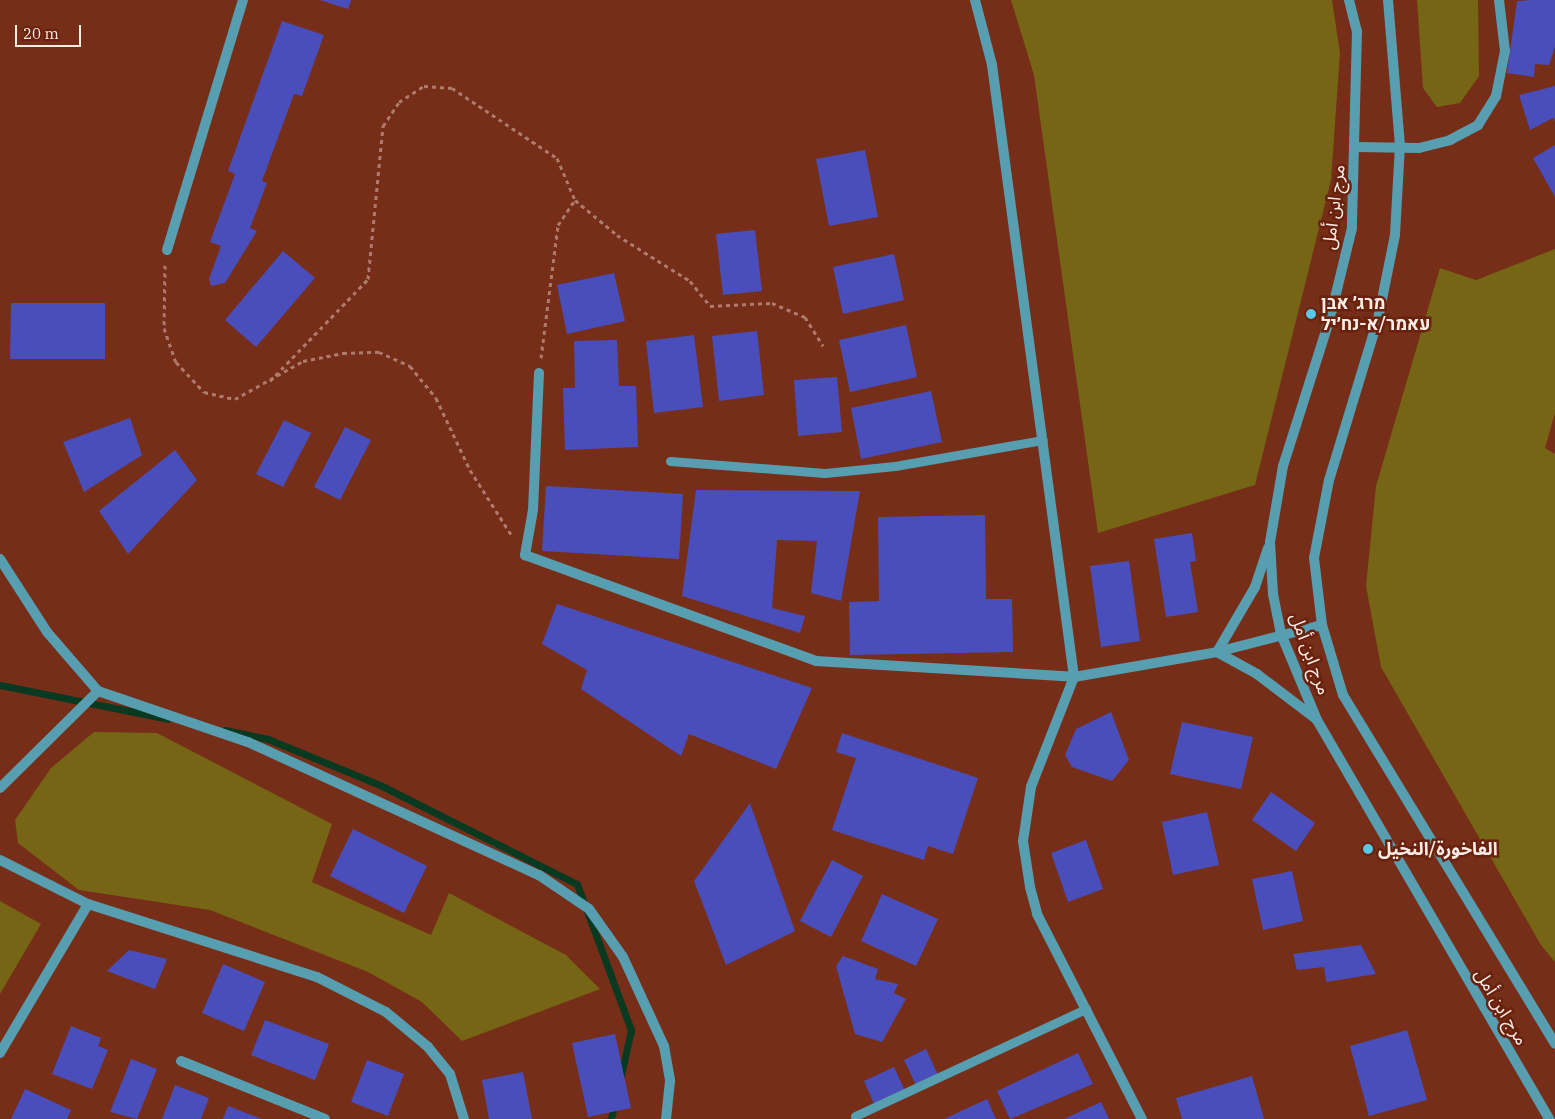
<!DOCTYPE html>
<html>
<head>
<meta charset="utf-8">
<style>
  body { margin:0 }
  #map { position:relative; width:1555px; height:1119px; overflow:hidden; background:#762e19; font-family:"IBM Plex Serif","Noto Sans Arabic",Heebo,serif }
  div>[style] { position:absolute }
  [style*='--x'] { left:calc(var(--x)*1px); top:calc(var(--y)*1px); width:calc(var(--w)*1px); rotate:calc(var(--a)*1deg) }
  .green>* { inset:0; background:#756515 }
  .stream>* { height:7px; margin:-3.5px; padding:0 3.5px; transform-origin:3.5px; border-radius:3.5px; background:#083921 }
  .building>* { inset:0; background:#4a4ebb }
  .path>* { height:3px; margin-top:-1.5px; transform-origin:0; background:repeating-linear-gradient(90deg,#ad7b6c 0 4px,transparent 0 8px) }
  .service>* { height:9px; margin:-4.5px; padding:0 4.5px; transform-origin:4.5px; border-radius:4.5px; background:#579eb0 }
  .minor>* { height:10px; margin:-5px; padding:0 5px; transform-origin:5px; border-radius:5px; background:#579eb0 }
  .tertiary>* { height:10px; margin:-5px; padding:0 5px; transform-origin:5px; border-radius:5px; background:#579eb0 }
  .dots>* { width:14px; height:14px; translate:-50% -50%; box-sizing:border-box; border:2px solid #69220d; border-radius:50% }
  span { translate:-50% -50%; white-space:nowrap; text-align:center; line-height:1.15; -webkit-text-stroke:5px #69220d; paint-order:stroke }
  .street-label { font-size:18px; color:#feece7 }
  .poi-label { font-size:18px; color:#feece7; font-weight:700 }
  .left { translate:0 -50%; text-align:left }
  .scale { position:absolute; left:15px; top:25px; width:66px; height:22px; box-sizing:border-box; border:2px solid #feece7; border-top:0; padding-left:6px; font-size:15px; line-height:18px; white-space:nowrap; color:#feece7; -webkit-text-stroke:4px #69220d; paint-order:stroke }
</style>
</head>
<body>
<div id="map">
  <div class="green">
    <div style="clip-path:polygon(1011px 0,1332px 0,1340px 53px,1331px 180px,1255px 485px,1098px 533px,1034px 75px)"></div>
    <div style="clip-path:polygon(1417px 0,1478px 0,1479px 76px,1460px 103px,1437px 107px,1423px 88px)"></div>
    <div style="clip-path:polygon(1555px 249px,1555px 413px,1545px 448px,1555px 454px,1555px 962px,1541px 945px,1381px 667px,1366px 586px,1376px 486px,1440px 268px,1476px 280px)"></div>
    <div style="clip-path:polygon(94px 732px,157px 733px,332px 824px,312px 882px,431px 935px,449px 893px,566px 955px,600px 989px,462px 1041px,422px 1002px,368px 972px,210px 910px,79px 890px,18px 843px,15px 820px,51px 768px)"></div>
    <div style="clip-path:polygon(0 901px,41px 924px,0 994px)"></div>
  </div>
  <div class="stream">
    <div style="--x:0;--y:685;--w:171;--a:11.4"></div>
    <div style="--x:225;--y:730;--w:44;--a:11.8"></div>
    <div style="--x:268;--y:739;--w:121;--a:22.3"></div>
    <div style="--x:380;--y:785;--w:220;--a:26.7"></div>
    <div style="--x:577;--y:884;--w:156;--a:69.7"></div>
    <div style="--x:631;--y:1030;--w:46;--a:102.5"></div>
    <div style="--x:611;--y:1119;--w:14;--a:-78"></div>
  </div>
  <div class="building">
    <div style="clip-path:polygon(320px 0,351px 0,348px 9px)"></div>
    <div style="clip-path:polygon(1533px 0,1555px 0,1555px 47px,1549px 65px,1535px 64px,1534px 77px,1507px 73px,1517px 1px)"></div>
    <div style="clip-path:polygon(282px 21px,324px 35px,302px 96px,294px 94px,262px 181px,267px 183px,250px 228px,257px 231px,225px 283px,211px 286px,209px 279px,221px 246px,210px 242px,235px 174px,228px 171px)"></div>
    <div style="clip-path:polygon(1555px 86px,1555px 121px,1553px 118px,1530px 130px,1519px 95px)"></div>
    <div style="clip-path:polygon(1555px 145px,1555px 197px,1533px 158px)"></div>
    <div style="clip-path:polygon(865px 150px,878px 217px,829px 226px,816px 159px)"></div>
    <div style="clip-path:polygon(755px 230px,762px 291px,723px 295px,716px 234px)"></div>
    <div style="clip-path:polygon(283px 251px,315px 278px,256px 347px,225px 320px)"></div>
    <div style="clip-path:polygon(894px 254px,904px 300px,843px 314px,833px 267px)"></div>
    <div style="clip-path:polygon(614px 273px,625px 321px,567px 334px,557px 285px)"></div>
    <div style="clip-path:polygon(11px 303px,105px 303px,105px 359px,10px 359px)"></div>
    <div style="clip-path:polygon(906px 325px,917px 377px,850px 392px,839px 340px)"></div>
    <div style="clip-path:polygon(757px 331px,764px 395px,719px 401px,712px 336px)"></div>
    <div style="clip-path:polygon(694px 335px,703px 407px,654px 413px,646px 341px)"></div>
    <div style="clip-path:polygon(617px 340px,619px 386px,636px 386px,638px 447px,565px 450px,563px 388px,575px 388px,574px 341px)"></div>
    <div style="clip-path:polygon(837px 377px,842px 432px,798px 436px,794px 380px)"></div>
    <div style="clip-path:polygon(931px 391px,942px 442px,861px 459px,851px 408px)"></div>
    <div style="clip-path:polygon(130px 418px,142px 455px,84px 492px,63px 442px)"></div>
    <div style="clip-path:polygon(284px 420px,311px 433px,283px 487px,256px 474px)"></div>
    <div style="clip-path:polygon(345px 427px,371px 440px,340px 500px,314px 487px)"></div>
    <div style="clip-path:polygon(175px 450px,197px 480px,128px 554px,99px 511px)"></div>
    <div style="clip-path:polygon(546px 486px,683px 494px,679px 559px,542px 551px)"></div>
    <div style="clip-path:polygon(696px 490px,860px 491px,841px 601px,811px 593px,817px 541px,777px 540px,772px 608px,805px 616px,800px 633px,682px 596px)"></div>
    <div style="clip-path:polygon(985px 515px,986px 599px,1012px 599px,1013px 652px,850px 655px,849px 602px,879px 601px,878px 517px)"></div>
    <div style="clip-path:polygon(1192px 533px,1196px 561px,1190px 562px,1198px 612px,1166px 617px,1154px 539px)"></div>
    <div style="clip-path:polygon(1129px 561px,1140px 641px,1101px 647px,1090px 566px)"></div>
    <div style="clip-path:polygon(557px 604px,812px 688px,776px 769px,689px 734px,681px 756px,581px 689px,587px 670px,542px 644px)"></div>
    <div style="clip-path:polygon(1111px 712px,1129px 760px,1112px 781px,1072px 767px,1065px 755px,1076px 729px)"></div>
    <div style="clip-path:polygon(1182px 722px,1253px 737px,1241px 789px,1170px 774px)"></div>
    <div style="clip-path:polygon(842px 733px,978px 778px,953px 854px,928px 846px,924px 860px,832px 830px,856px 758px,836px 752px)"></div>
    <div style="clip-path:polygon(1271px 792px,1315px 823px,1296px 851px,1252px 820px)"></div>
    <div style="clip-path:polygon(750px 803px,795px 931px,726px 965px,694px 881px)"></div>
    <div style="clip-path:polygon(1207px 812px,1219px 865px,1173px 875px,1162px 822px)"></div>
    <div style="clip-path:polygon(353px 829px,427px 866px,404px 913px,330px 876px)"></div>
    <div style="clip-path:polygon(1086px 840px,1103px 889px,1068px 902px,1051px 853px)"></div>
    <div style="clip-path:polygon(832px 860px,863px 876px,831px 937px,800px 921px)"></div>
    <div style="clip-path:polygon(1292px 871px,1303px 921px,1263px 930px,1252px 879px)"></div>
    <div style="clip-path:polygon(882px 894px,938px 919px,916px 966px,861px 941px)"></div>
    <div style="clip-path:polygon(1361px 945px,1376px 974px,1326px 982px,1324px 967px,1297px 970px,1293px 954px)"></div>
    <div style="clip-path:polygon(129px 950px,167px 959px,155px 989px,107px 971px)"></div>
    <div style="clip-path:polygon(843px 956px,878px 969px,875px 979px,898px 984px,894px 993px,906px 999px,882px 1042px,855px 1034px,836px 966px)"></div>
    <div style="clip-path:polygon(223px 964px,265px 982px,244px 1031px,202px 1013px)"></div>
    <div style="clip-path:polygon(265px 1020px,329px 1044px,315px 1080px,251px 1055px)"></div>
    <div style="clip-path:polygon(71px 1026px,101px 1038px,98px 1046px,108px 1050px,92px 1089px,52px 1074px)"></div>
    <div style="clip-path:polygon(1407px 1030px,1427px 1100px,1369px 1116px,1350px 1046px)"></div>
    <div style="clip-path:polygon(615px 1034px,631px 1108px,588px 1117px,572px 1043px)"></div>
    <div style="clip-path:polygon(926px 1049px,938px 1075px,916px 1085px,904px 1060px)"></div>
    <div style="clip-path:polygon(1078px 1053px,1093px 1084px,1010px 1119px,997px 1091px)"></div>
    <div style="clip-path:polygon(131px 1059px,157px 1069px,137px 1119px,110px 1112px)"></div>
    <div style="clip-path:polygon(367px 1060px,404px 1074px,388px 1116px,351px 1102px)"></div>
    <div style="clip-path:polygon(894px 1067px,905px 1091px,875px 1106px,864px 1081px)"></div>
    <div style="clip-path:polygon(523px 1072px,532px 1119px,489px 1119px,482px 1080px)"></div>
    <div style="clip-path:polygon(1252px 1076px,1264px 1119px,1182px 1119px,1176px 1098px)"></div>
    <div style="clip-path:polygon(175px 1085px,209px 1098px,201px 1119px,162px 1119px)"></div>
    <div style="clip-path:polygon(25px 1089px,71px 1110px,67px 1119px,11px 1119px)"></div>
    <div style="clip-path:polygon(987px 1099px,996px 1119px,944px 1119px)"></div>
    <div style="clip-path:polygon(1101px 1102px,1109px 1119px,1064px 1119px)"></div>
    <div style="clip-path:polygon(228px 1106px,262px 1119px,223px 1119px)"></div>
  </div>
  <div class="path">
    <div style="--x:165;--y:265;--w:63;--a:90.9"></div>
    <div style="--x:164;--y:328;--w:36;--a:71"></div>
    <div style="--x:176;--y:362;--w:41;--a:47"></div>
    <div style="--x:204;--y:392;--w:32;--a:13"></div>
    <div style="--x:235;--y:399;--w:78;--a:-29.2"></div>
    <div style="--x:303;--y:361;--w:41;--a:-11.3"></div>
    <div style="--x:343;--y:353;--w:36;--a:-2"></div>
    <div style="--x:379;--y:352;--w:34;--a:24"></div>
    <div style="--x:410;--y:366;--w:41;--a:50.9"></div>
    <div style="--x:436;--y:398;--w:80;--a:64.7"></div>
    <div style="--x:470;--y:470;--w:78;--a:57.5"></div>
    <div style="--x:541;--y:358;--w:134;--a:-82.7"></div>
    <div style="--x:558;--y:225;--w:30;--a:-56"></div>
    <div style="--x:270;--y:381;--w:141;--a:-46.1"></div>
    <div style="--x:368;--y:279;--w:154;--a:-84.4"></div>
    <div style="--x:383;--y:126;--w:29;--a:-56"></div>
    <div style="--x:399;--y:102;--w:30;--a:-33"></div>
    <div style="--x:424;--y:86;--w:28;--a:4"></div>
    <div style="--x:452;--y:88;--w:126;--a:33.7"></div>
    <div style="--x:557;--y:158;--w:46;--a:66.8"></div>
    <div style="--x:575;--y:200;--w:55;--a:39.8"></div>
    <div style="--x:617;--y:235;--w:86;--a:32.2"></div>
    <div style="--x:690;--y:281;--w:32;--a:51"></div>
    <div style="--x:710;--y:306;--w:62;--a:-2.8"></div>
    <div style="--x:772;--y:303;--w:36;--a:23"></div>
    <div style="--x:805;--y:317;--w:34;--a:58"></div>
  </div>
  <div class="service">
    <div style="--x:670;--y:461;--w:155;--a:4.4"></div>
    <div style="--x:825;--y:473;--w:70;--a:-5.7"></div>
    <div style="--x:895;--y:466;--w:150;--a:-10"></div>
    <div style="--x:855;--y:1116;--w:255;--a:-24.9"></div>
  </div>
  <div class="minor">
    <div style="--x:975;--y:0;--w:67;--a:75.3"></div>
    <div style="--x:992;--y:65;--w:617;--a:82.37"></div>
    <div style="--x:1074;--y:677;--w:118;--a:111.4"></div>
    <div style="--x:1031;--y:787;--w:55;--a:98.4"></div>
    <div style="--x:1023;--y:841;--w:47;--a:81.3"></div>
    <div style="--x:1030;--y:887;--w:28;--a:75"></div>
    <div style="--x:1037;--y:914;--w:230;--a:62.9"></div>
    <div style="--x:1357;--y:147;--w:62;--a:0.9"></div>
    <div style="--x:1419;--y:148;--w:32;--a:-14"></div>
    <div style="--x:1450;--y:140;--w:32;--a:-28"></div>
    <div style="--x:1478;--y:125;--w:34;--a:-58"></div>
    <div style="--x:1496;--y:96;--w:46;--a:-78.7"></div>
    <div style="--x:1505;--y:51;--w:51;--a:-96.7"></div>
    <div style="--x:167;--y:250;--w:261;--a:-73.1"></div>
    <div style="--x:539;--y:373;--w:137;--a:92.5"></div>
    <div style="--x:533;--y:510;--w:46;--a:100.1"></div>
    <div style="--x:525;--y:555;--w:310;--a:20"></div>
    <div style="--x:816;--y:661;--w:258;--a:3.5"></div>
    <div style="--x:1074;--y:677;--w:145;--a:-9.9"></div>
    <div style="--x:1217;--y:652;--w:108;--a:-14.4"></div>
    <div style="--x:0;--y:559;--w:87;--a:57.2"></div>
    <div style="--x:47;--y:632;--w:78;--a:49.2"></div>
    <div style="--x:98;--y:691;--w:158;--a:18.8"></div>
    <div style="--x:248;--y:742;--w:320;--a:24.6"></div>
    <div style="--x:539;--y:875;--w:60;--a:34.2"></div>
    <div style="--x:589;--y:909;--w:59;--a:54.7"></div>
    <div style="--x:623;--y:957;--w:98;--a:65.3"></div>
    <div style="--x:664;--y:1046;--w:36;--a:80"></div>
    <div style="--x:670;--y:1081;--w:38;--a:96"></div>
    <div style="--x:0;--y:788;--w:138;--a:-44.7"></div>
    <div style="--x:0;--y:860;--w:98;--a:26.6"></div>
    <div style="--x:88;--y:904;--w:240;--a:17.7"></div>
    <div style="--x:317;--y:977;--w:77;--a:26.9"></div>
    <div style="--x:386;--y:1012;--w:55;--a:39.8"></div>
    <div style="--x:428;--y:1047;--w:35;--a:51"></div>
    <div style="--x:450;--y:1074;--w:47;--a:72.7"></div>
    <div style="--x:0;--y:1053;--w:173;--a:-59.4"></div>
    <div style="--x:181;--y:1061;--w:155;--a:21.9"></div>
  </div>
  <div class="tertiary">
    <div style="--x:1349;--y:0;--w:32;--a:76"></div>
    <div style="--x:1357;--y:31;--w:197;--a:91.5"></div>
    <div style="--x:1352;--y:228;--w:93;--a:103.7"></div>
    <div style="--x:1330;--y:318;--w:155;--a:107.6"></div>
    <div style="--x:1283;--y:466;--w:77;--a:99.7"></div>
    <div style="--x:1270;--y:542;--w:52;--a:86.7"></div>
    <div style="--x:1273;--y:594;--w:41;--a:78.7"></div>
    <div style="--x:1281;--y:634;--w:93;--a:67.3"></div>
    <div style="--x:1317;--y:720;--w:462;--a:59.8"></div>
    <div style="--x:1388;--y:0;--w:145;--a:85.3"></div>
    <div style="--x:1400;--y:145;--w:90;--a:93.2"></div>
    <div style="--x:1395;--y:235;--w:86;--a:101.4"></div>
    <div style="--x:1378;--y:319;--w:168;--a:106.9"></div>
    <div style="--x:1329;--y:480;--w:79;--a:100.9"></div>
    <div style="--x:1314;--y:558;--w:67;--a:83.2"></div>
    <div style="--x:1322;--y:625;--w:73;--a:73.3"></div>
    <div style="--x:1343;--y:695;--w:408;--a:58.7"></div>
    <div style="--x:1268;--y:548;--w:41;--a:108.4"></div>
    <div style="--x:1255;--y:587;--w:75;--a:120.3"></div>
    <div style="--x:1217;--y:652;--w:46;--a:28.8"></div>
    <div style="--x:1257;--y:674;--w:74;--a:37.3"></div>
  </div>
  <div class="dots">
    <div style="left:1311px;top:314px;background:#58c8e4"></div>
    <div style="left:1368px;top:849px;background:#58c8e4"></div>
  </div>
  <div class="street-label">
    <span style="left:1334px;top:207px;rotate:-83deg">مرج ابن أمل</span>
    <span style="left:1310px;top:654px;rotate:70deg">مرج ابن أمل</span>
    <span style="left:1501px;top:1007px;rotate:59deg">مرج ابن أمل</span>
  </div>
  <div class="poi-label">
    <span class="left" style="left:1321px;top:314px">מרג׳ אבן<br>עאמר/א-נח׳יל</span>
    <span class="left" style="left:1378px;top:849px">الفاخورة/النخيل</span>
  </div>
  <div class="scale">20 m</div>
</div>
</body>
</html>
